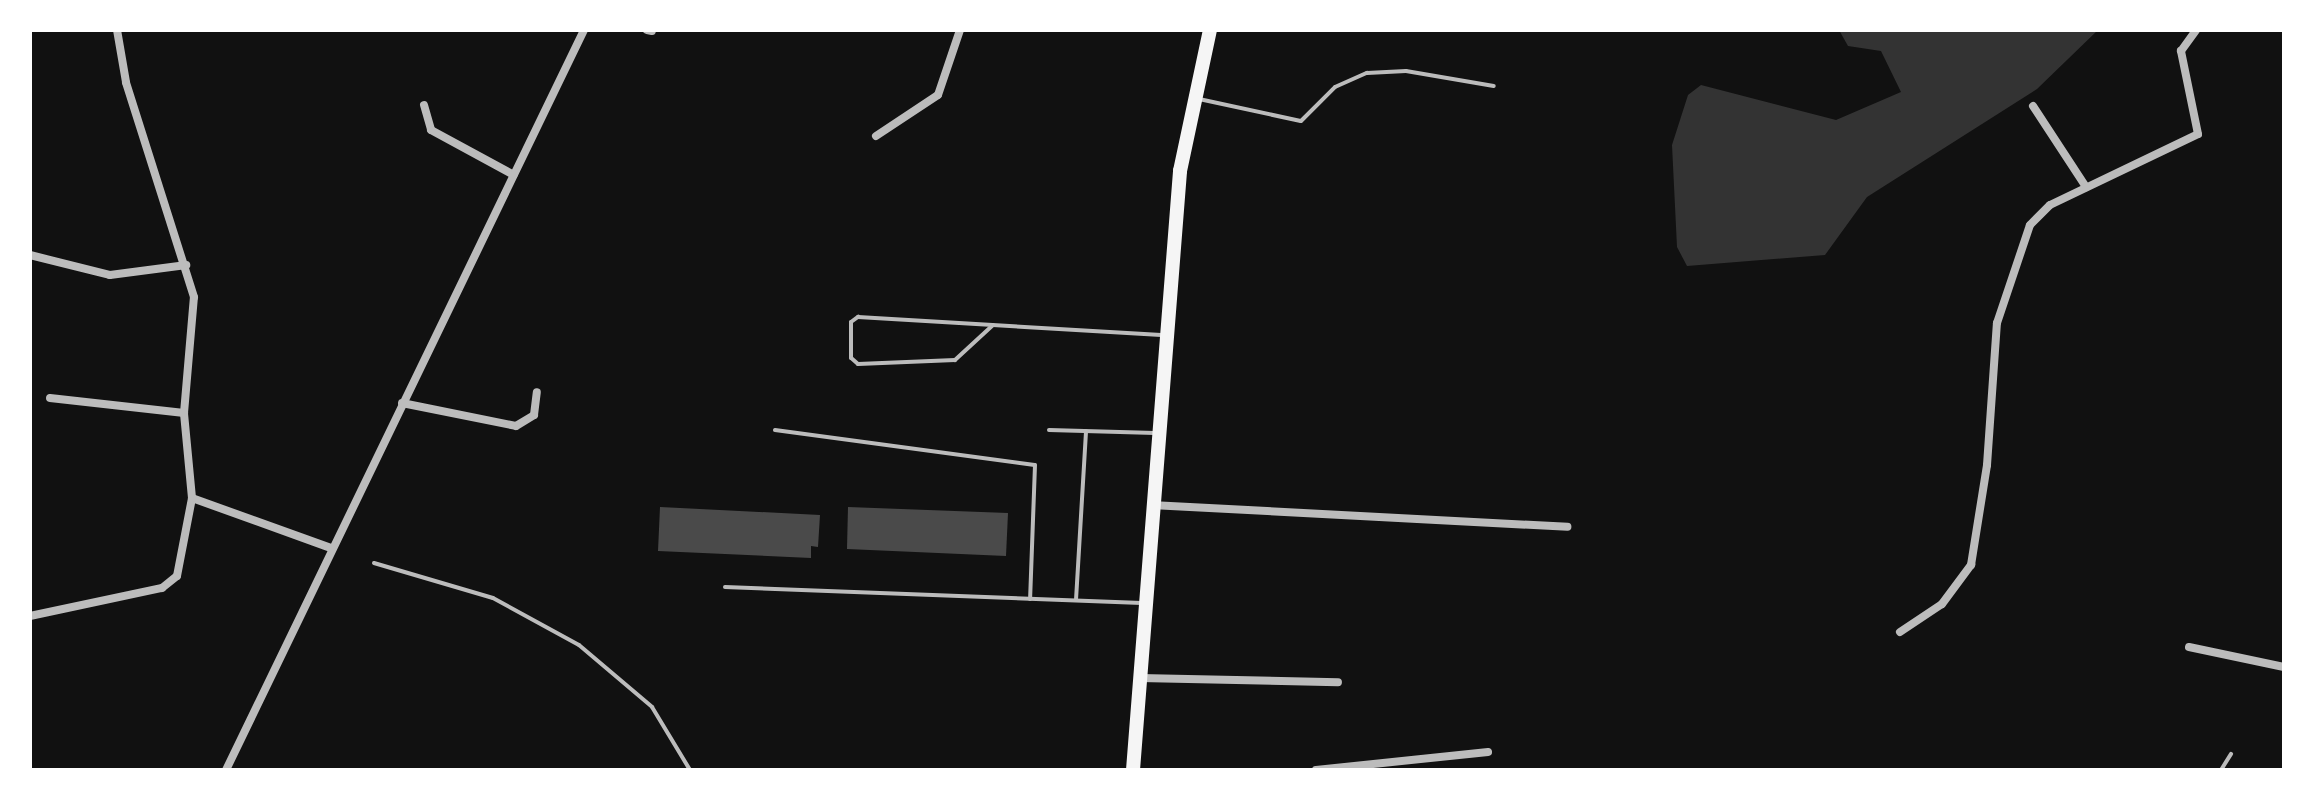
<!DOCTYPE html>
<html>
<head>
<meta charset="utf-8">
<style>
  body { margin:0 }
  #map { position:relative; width:2314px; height:800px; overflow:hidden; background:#111; font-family:"Times New Roman",serif }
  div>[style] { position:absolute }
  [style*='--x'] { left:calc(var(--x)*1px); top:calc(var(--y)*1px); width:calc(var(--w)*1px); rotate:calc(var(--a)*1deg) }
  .water>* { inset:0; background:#333 }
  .building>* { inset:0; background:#4a4a4a }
  .service>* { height:4px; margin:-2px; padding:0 2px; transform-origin:2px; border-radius:2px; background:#bcbcbc }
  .minor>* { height:8px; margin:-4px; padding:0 4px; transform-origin:4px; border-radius:4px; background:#bcbcbc }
  .primary>* { height:14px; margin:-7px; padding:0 7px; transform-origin:7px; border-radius:7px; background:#f5f5f5 }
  span { translate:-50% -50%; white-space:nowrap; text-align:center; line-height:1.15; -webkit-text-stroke:8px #fff; paint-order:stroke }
  .frame { position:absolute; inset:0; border:32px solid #fff; pointer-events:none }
</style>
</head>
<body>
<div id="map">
  <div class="water">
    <div style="clip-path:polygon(1839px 30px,2098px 30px,2037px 89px,1867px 197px,1825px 255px,1687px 266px,1677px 247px,1672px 145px,1688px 95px,1701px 85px,1836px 120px,1901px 92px,1881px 51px,1848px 46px)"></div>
  </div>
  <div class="building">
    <div style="clip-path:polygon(660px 507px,820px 515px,818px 547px,811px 546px,811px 558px,658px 551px)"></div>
    <div style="clip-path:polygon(848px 507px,1008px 513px,1006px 556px,847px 549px)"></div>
  </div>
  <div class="service">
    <div style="--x:1199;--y:99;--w:104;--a:12.2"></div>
    <div style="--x:1301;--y:121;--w:48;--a:-45"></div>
    <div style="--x:1335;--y:87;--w:35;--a:-24"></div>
    <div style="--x:1367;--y:73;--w:39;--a:-3"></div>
    <div style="--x:1406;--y:71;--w:89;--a:9.7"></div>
    <div style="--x:993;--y:325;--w:52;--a:137.4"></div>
    <div style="--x:955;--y:360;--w:97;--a:177.6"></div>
    <div style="--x:858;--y:364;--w:9;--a:-139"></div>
    <div style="--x:851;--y:358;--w:36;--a:-90"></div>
    <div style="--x:851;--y:322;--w:9;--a:-36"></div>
    <div style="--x:858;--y:317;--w:308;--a:3.4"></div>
    <div style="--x:775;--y:430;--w:262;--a:7.7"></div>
    <div style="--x:1035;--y:465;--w:134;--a:92.1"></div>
    <div style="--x:1049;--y:430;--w:106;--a:1.6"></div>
    <div style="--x:374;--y:563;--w:124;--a:16.4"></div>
    <div style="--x:493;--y:598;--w:98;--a:28.7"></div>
    <div style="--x:579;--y:645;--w:96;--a:40.3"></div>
    <div style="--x:652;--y:707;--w:74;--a:58.9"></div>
    <div style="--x:725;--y:587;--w:417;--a:2.2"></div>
    <div style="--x:1076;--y:600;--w:169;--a:-86.6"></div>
    <div style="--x:2221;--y:770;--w:19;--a:-58"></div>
  </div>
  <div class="minor">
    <div style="--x:647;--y:30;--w:5;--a:11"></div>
    <div style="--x:424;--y:105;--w:26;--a:74"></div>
    <div style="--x:431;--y:130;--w:94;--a:28.5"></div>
    <div style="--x:2033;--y:106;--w:97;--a:56.8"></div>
    <div style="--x:876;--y:136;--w:74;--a:-33.5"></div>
    <div style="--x:938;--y:95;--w:69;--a:-71.3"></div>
    <div style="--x:30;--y:255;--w:82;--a:14"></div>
    <div style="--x:110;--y:275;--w:77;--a:-7.5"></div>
    <div style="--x:50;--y:398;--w:135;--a:6.4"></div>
    <div style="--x:402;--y:403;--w:116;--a:11.4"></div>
    <div style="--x:516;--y:426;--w:21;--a:-31"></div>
    <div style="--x:534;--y:415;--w:23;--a:-83"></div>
    <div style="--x:192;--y:498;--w:148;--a:19.8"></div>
    <div style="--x:1151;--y:505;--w:417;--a:3"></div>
    <div style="--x:30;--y:616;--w:135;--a:-12"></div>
    <div style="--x:162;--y:588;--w:19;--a:-39"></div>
    <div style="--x:177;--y:576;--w:79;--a:-79.1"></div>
    <div style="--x:192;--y:498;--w:85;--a:-95.4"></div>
    <div style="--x:184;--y:413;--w:116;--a:-85.1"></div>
    <div style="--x:194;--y:297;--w:225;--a:-107.6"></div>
    <div style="--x:126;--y:82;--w:53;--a:-99.8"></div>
    <div style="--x:1900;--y:632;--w:50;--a:-33.7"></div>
    <div style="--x:1942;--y:604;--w:49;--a:-53.4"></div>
    <div style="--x:1971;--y:565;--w:101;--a:-80.9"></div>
    <div style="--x:1987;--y:465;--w:142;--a:-86"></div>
    <div style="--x:1997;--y:323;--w:103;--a:-71.4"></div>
    <div style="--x:2030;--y:225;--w:28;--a:-45"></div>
    <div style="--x:2050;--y:205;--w:164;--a:-25.6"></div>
    <div style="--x:2198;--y:134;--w:85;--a:-101.6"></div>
    <div style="--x:2181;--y:51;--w:26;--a:-54"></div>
    <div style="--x:2189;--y:647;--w:97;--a:11.9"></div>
    <div style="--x:1140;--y:678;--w:198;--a:1.2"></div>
    <div style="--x:226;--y:770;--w:822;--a:-64.18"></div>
    <div style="--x:1316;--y:770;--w:173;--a:-6"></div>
  </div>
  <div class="primary">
    <div style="--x:1133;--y:770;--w:601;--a:-85.51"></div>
    <div style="--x:1180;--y:171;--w:144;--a:-78"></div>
  </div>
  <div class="frame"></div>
</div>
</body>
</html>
